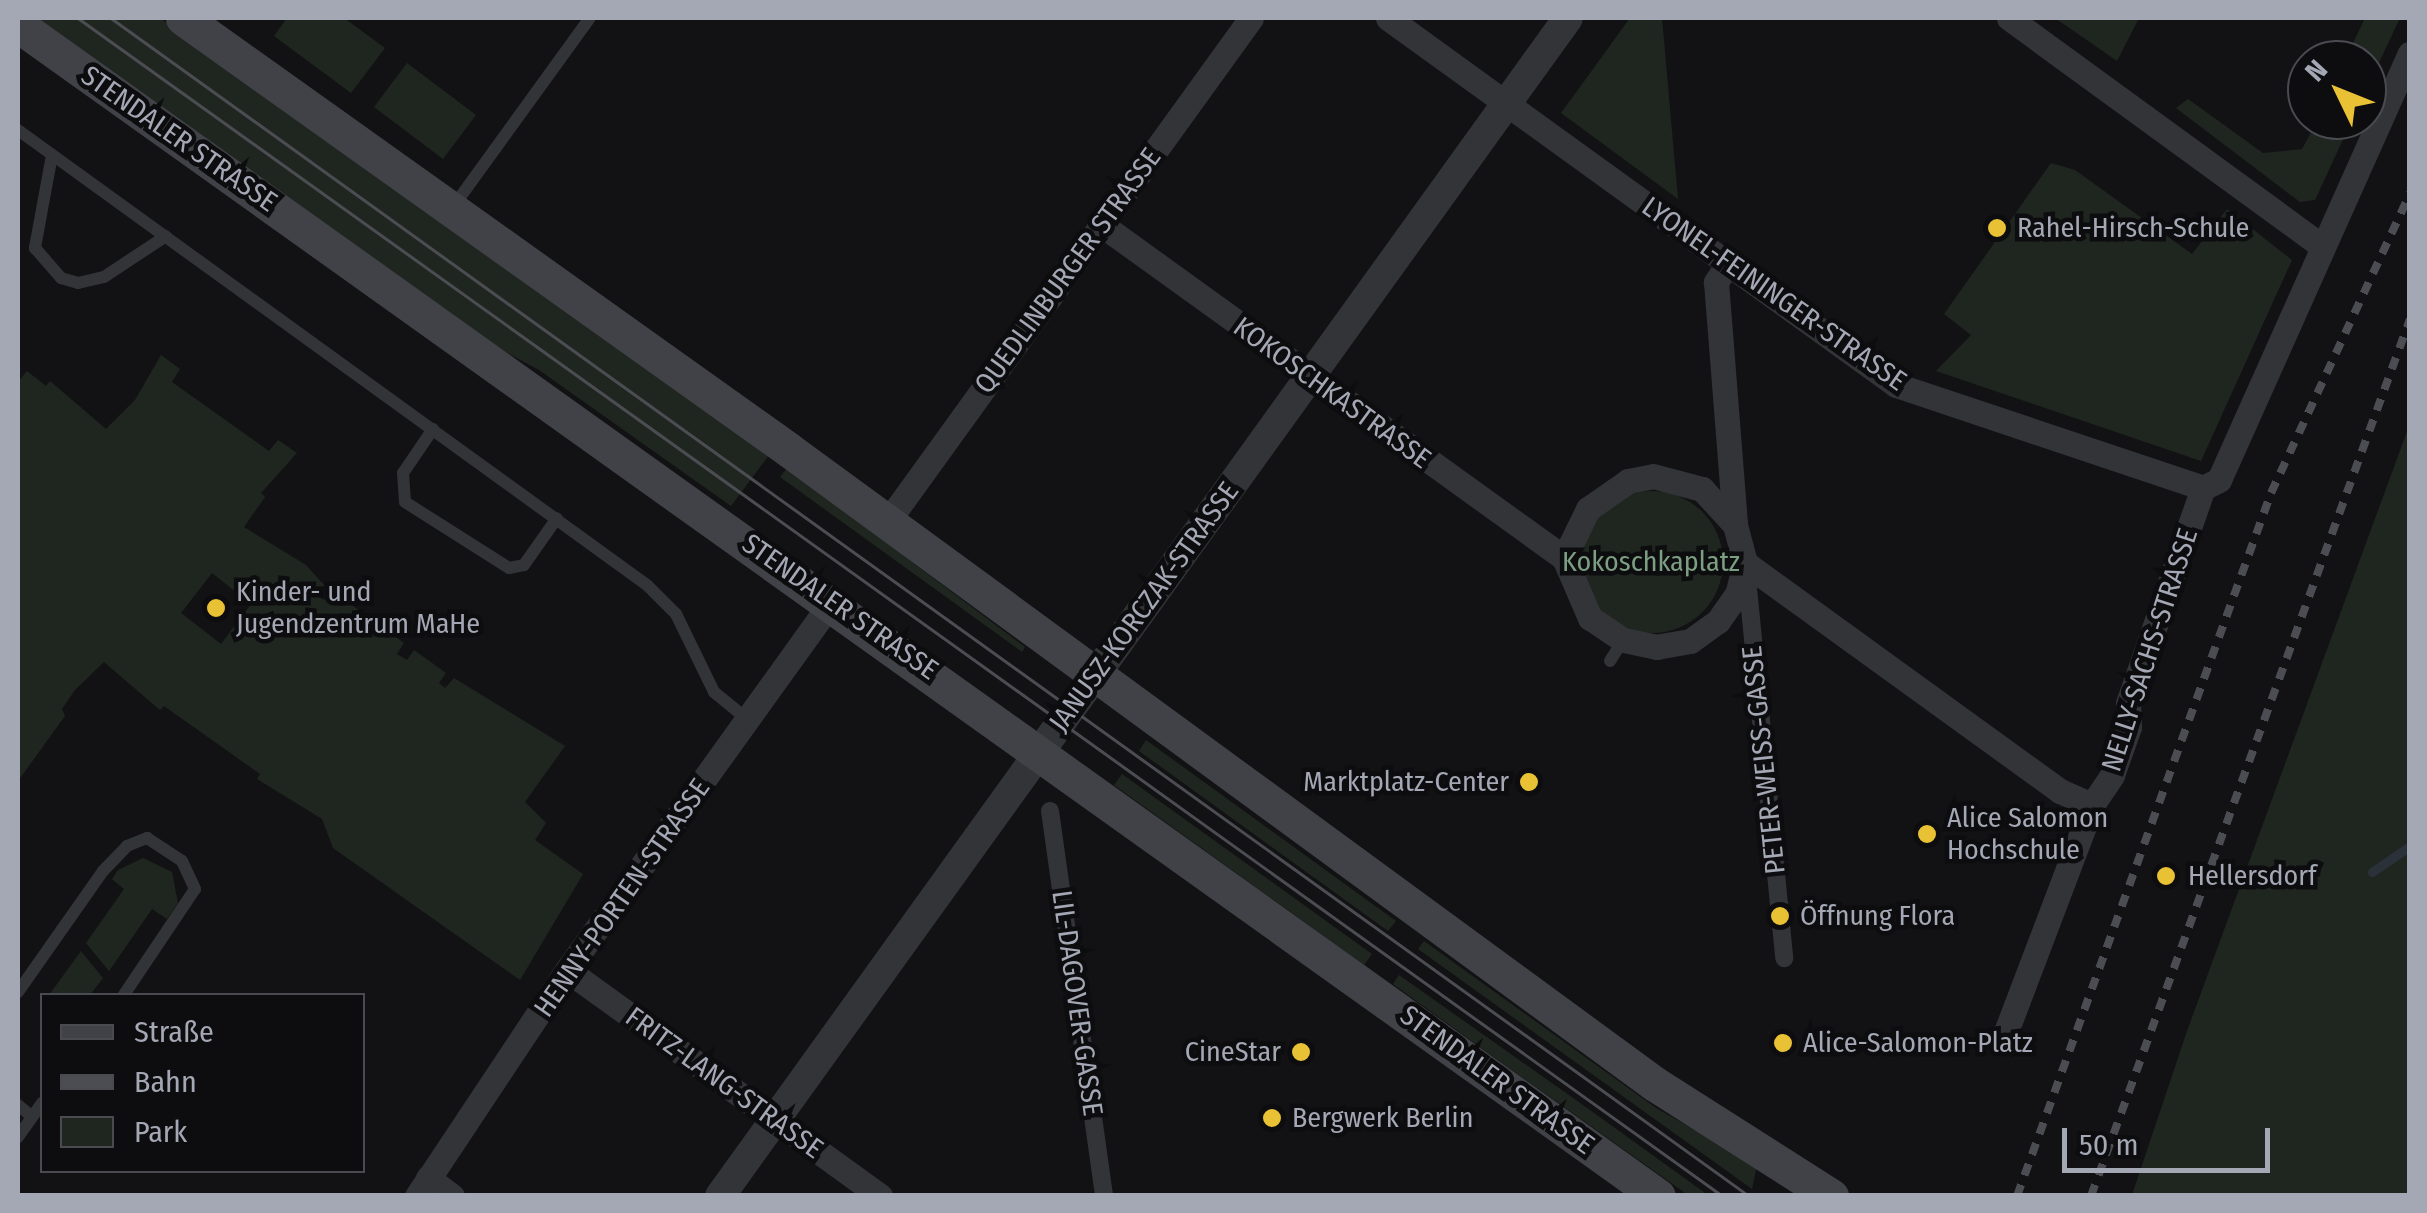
<!DOCTYPE html>
<html>
<head>
<meta charset="utf-8">
<style>
  body { margin:0 }
  #map { position:relative; width:2427px; height:1213px; overflow:hidden; background:#121214; font-family:"Fira Sans Condensed",sans-serif }
  div>[style] { position:absolute }
  [style*='--x'] { left:calc(var(--x)*1px); top:calc(var(--y)*1px); width:calc(var(--w)*1px); rotate:calc(var(--a)*1deg) }
  .green>* { inset:0; background:#1f2620 }
  .round { border-radius:50% }
  .stream>* { height:9px; margin:-4.5px; padding:0 4.5px; transform-origin:4.5px; border-radius:4.5px; background:#2b3139 }
  .service>* { height:12px; margin:-6px; padding:0 6px; transform-origin:6px; border-radius:6px; background:#333438 }
  .pedestrian>* { height:18px; margin:-9px; padding:0 9px; transform-origin:9px; border-radius:9px; background:#333438 }
  .minor>* { height:25px; margin:-12.5px; padding:0 12.5px; transform-origin:12.5px; border-radius:12.5px; background:#333438 }
  .tertiary>* { height:30px; margin:-15px; padding:0 15px; transform-origin:15px; border-radius:15px; background:#333438 }
  .secondary>* { height:35px; margin:-17.5px; padding:0 17.5px; transform-origin:17.5px; border-radius:17.5px; background:#414248 }
  .tram>* { height:2.5px; margin:-1.25px; padding:0 1.25px; transform-origin:1.25px; border-radius:1.25px; background:#4c4d53 }
  .rail>* { height:8px; margin-top:-4px; transform-origin:0; background:repeating-linear-gradient(90deg,#4c4d53 0 12px,transparent 0 22px) }
  .dots>* { width:28px; height:28px; translate:-50% -50%; box-sizing:border-box; border:5px solid #0d0d0f; border-radius:50% }
  span { translate:-50% -50%; white-space:nowrap; text-align:center; line-height:1.15; -webkit-text-stroke:9px #0d0d0f; paint-order:stroke }
  .street-label { font-size:28px; color:#a4a7b4 }
  .poi-label { font-size:28px; color:#a4a7b4 }
  .left { translate:0 -50%; text-align:left }
  .right { translate:-100% -50%; text-align:right }
  .park-label { font-size:28px; color:#7c9e82 }
  .frame { position:absolute; inset:0; border:20px solid #a4a7b4; pointer-events:none }
  .legend { position:absolute; left:40px; top:993px; width:325px; height:180px; box-sizing:border-box; background:#0d0d0f; border:2px solid #494b51; margin:0; padding:12px 18px; list-style:none; font-size:30px; color:#a4a7b4 }
  .legend li { display:flex; align-items:center; gap:20px; height:50px }
  .legend b { width:50px; border:2px solid #494b51 }
  .north { position:absolute; left:2287px; top:40px; width:100px; height:100px; box-sizing:border-box; background:#0d0d0f; border:2px solid #494b51; border-radius:50%; rotate:313deg; font-size:28px; font-weight:700; line-height:40px; text-align:center; color:#a4a7b4 }
  .north::after { content:''; display:block; margin:auto; width:35px; height:45px; background:#e9c135; clip-path:polygon(50% 0,100% 100%,50% 72%,0 100%) }
  .scale { position:absolute; left:2062px; top:1128px; width:208px; height:45px; box-sizing:border-box; border:5px solid #a4a7b4; border-top:0; padding-left:12px; font-size:30px; line-height:35px; white-space:nowrap; color:#a4a7b4; -webkit-text-stroke:8px #0d0d0f; paint-order:stroke }
</style>
</head>
<body>
<div id="map">
  <div class="green">
    <div style="clip-path:polygon(28px 18px,160px 18px,769px 455px,731px 506px,539px 370px,467px 331px)"></div>
    <div style="clip-path:polygon(287px 18px,344px 18px,385px 48px,351px 93px,274px 36px)"></div>
    <div style="clip-path:polygon(1630px 18px,1662px 18px,1678px 199px,1561px 113px)"></div>
    <div style="clip-path:polygon(2055px 18px,2139px 18px,2117px 61px)"></div>
    <div style="clip-path:polygon(2365px 18px,2400px 18px,2367px 88px,2367px 60px,2345px 60px)"></div>
    <div style="clip-path:polygon(407px 63px,476px 115px,443px 159px,374px 107px)"></div>
    <div style="clip-path:polygon(2188px 99px,2263px 153px,2302px 149px,2318px 120px,2352px 120px,2315px 200px,2300px 202px,2176px 108px)"></div>
    <div style="clip-path:polygon(2051px 163px,2075px 170px,2192px 254px,2227px 209px,2292px 260px,2201px 461px,1936px 371px,1971px 335px,1944px 314px)"></div>
    <div style="clip-path:polygon(evenodd,161px 355px,180px 369px,172px 382px,269px 451px,278px 440px,297px 453px,261px 493px,265px 497px,244px 527px,306px 565px,324px 585px,317px 596px,324px 600px,331px 591px,366px 615px,359px 625px,366px 630px,374px 621px,404px 643px,397px 654px,407px 660px,414px 650px,446px 673px,439px 683px,445px 688px,454px 678px,565px 746px,525px 802px,546px 823px,535px 840px,583px 874px,520px 980px,333px 848px,322px 819px,257px 779px,260px 774px,164px 706px,160px 710px,104px 662px,75px 690px,62px 709px,65px 716px,18px 781px,18px 382px,27px 371px,46px 386px,50px 381px,106px 429px,135px 400px,161px 355px,212px 573px,251px 604px,221px 644px,181px 613px,212px 573px)"></div>
    <div style="clip-path:polygon(2409px 426px,2409px 1195px,2132px 1195px,2187px 1031px)"></div>
    <div style="clip-path:polygon(787px 468px,1025px 647px,1022px 652px,780px 477px)"></div>
    <div class="round" style="left:1581px;top:491px;width:142px;height:142px"></div>
    <div style="clip-path:polygon(1146px 740px,1396px 921px,1388px 931px,1139px 751px)"></div>
    <div style="clip-path:polygon(1122px 774px,1372px 954px,1364px 965px,1114px 785px)"></div>
    <div style="clip-path:polygon(143px 858px,172px 872px,178px 903px,167px 919px,152px 909px,109px 971px,86px 943px,124px 889px,112px 879px,118px 870px)"></div>
    <div style="clip-path:polygon(1424px 941px,1656px 1108px,1757px 1165px,1752px 1189px,1418px 949px)"></div>
    <div style="clip-path:polygon(81px 951px,103px 978px,90px 995px,49px 995px)"></div>
    <div style="clip-path:polygon(1399px 975px,1590px 1110px,1708px 1195px,1688px 1195px,1502px 1063px,1393px 984px)"></div>
  </div>
  <div class="stream">
    <div style="--x:2372;--y:872;--w:46;--a:-34.4"></div>
  </div>
  <div class="service">
    <div style="--x:18;--y:130;--w:776;--a:35.88"></div>
    <div style="--x:647;--y:585;--w:41;--a:45"></div>
    <div style="--x:676;--y:614;--w:87;--a:64"></div>
    <div style="--x:714;--y:692;--w:43;--a:39.3"></div>
    <div style="--x:52;--y:155;--w:95;--a:100.4"></div>
    <div style="--x:35;--y:248;--w:40;--a:49"></div>
    <div style="--x:61;--y:278;--w:18;--a:16"></div>
    <div style="--x:78;--y:283;--w:27;--a:-13"></div>
    <div style="--x:104;--y:277;--w:74;--a:-33.5"></div>
    <div style="--x:453;--y:207;--w:233;--a:-54.1"></div>
    <div style="--x:433;--y:429;--w:53;--a:124.3"></div>
    <div style="--x:403;--y:473;--w:29;--a:86"></div>
    <div style="--x:405;--y:502;--w:123;--a:32.4"></div>
    <div style="--x:509;--y:568;--w:15;--a:-11"></div>
    <div style="--x:524;--y:565;--w:57;--a:-54.9"></div>
    <div style="--x:1610;--y:661;--w:25;--a:-58"></div>
    <div style="--x:18;--y:992;--w:148;--a:-54.9"></div>
    <div style="--x:103;--y:871;--w:35;--a:-46"></div>
    <div style="--x:127;--y:846;--w:22;--a:-22"></div>
    <div style="--x:147;--y:838;--w:42;--a:33.3"></div>
    <div style="--x:182;--y:861;--w:31;--a:65"></div>
    <div style="--x:195;--y:889;--w:129;--a:123.9"></div>
    <div style="--x:18;--y:1105;--w:17;--a:40"></div>
    <div style="--x:18;--y:1137;--w:42;--a:-54.8"></div>
  </div>
  <div class="pedestrian">
    <div style="--x:1747;--y:578;--w:382;--a:84.4"></div>
    <div style="--x:1050;--y:811;--w:389;--a:82"></div>
  </div>
  <div class="minor">
    <div style="--x:1388;--y:18;--w:627;--a:35.85"></div>
    <div style="--x:1896;--y:385;--w:324;--a:18.5"></div>
    <div style="--x:2009;--y:18;--w:387;--a:36.1"></div>
    <div style="--x:1102;--y:225;--w:570;--a:35.78"></div>
    <div style="--x:1728;--y:264;--w:22;--a:124"></div>
    <div style="--x:1716;--y:282;--w:244;--a:85.5"></div>
    <div style="--x:1653;--y:476;--w:51;--a:14.9"></div>
    <div style="--x:1702;--y:489;--w:49;--a:47.5"></div>
    <div style="--x:1735;--y:525;--w:39;--a:75"></div>
    <div style="--x:1745;--y:563;--w:32;--a:104"></div>
    <div style="--x:1737;--y:594;--w:33;--a:125"></div>
    <div style="--x:1718;--y:621;--w:34;--a:144"></div>
    <div style="--x:1690;--y:641;--w:34;--a:170"></div>
    <div style="--x:1657;--y:647;--w:35;--a:-168"></div>
    <div style="--x:1623;--y:640;--w:40;--a:-146"></div>
    <div style="--x:1590;--y:618;--w:65;--a:-113.4"></div>
    <div style="--x:1564;--y:558;--w:55;--a:-63.9"></div>
    <div style="--x:1588;--y:509;--w:49;--a:-35"></div>
    <div style="--x:1628;--y:481;--w:25;--a:-11"></div>
    <div style="--x:885;--y:525;--w:625;--a:-54.17"></div>
    <div style="--x:1745;--y:563;--w:389;--a:35.9"></div>
    <div style="--x:2060;--y:791;--w:35;--a:24"></div>
    <div style="--x:567;--y:970;--w:386;--a:35.8"></div>
    <div style="--x:2004;--y:1037;--w:248;--a:-69.2"></div>
    <div style="--x:2092;--y:805;--w:36;--a:-56"></div>
    <div style="--x:2112;--y:775;--w:51;--a:-70.5"></div>
    <div style="--x:2129;--y:727;--w:24;--a:-92"></div>
    <div style="--x:2128;--y:703;--w:228;--a:-70.8"></div>
    <div style="--x:2203;--y:488;--w:18;--a:-27"></div>
    <div style="--x:2219;--y:480;--w:467;--a:-65.9"></div>
    <div style="--x:428;--y:1178;--w:30;--a:37"></div>
    <div style="--x:417;--y:1196;--w:271;--a:-56.4"></div>
    <div style="--x:567;--y:970;--w:453;--a:-54.3"></div>
  </div>
  <div class="tertiary">
    <div style="--x:720;--y:1196;--w:1451;--a:-54.25"></div>
  </div>
  <div class="secondary">
    <div style="--x:183;--y:18;--w:744;--a:35.48"></div>
    <div style="--x:789;--y:450;--w:1073;--a:36.21"></div>
    <div style="--x:1655;--y:1084;--w:209;--a:32.5"></div>
    <div style="--x:18;--y:25;--w:2015;--a:35.53"></div>
  </div>
  <div class="tram">
    <div style="--x:78;--y:18;--w:2023;--a:35.61"></div>
    <div style="--x:111;--y:18;--w:2018;--a:35.72"></div>
  </div>
  <div class="rail">
    <div style="--x:2017;--y:1196;--w:747;--a:-70.13"></div>
    <div style="--x:2271;--y:493;--w:331;--a:-65.1"></div>
    <div style="--x:2091;--y:1196;--w:933;--a:-70.01"></div>
  </div>
  <div class="dots">
    <div style="left:1997px;top:228px;background:#e9c135"></div>
    <div style="left:216px;top:608px;background:#e9c135"></div>
    <div style="left:1529px;top:782px;background:#e9c135"></div>
    <div style="left:1927px;top:834px;background:#e9c135"></div>
    <div style="left:2166px;top:876px;background:#e9c135"></div>
    <div style="left:1780px;top:916px;background:#e9c135"></div>
    <div style="left:1783px;top:1043px;background:#e9c135"></div>
    <div style="left:1301px;top:1052px;background:#e9c135"></div>
    <div style="left:1272px;top:1118px;background:#e9c135"></div>
  </div>
  <div class="street-label">
    <span style="left:179px;top:139px;rotate:35deg">STENDALER STRASSE</span>
    <span style="left:1068px;top:271px;rotate:-54deg">QUEDLINBURGER STRASSE</span>
    <span style="left:1774px;top:294px;rotate:35deg">LYONEL-FEININGER-STRASSE</span>
    <span style="left:1332px;top:393px;rotate:36deg">KOKOSCHKASTRASSE</span>
    <span style="left:840px;top:607px;rotate:35deg">STENDALER STRASSE</span>
    <span style="left:1144px;top:607px;rotate:-54deg">JANUSZ-KORCZAK-STRASSE</span>
    <span style="left:2150px;top:650px;rotate:-72deg">NELLY-SACHS-STRASSE</span>
    <span style="left:1764px;top:760px;rotate:-96deg">PETER-WEISS-GASSE</span>
    <span style="left:622px;top:898px;rotate:-55deg">HENNY-PORTEN-STRASSE</span>
    <span style="left:1077px;top:1003px;rotate:82deg">LIL-DAGOVER-GASSE</span>
    <span style="left:1497px;top:1080px;rotate:36deg">STENDALER STRASSE</span>
    <span style="left:724px;top:1083px;rotate:36deg">FRITZ-LANG-STRASSE</span>
  </div>
  <div class="poi-label">
    <span class="left" style="left:2017px;top:228px">Rahel-Hirsch-Schule</span>
    <span class="left" style="left:236px;top:608px">Kinder- und<br>Jugendzentrum MaHe</span>
    <span class="right" style="left:1509px;top:782px">Marktplatz-Center</span>
    <span class="left" style="left:1947px;top:834px">Alice Salomon<br>Hochschule</span>
    <span class="left" style="left:2188px;top:876px">Hellersdorf</span>
    <span class="left" style="left:1800px;top:916px">Öffnung Flora</span>
    <span class="left" style="left:1803px;top:1043px">Alice-Salomon-Platz</span>
    <span class="right" style="left:1281px;top:1052px">CineStar</span>
    <span class="left" style="left:1292px;top:1118px">Bergwerk Berlin</span>
  </div>
  <div class="park-label">
    <span style="left:1651px;top:562px">Kokoschkaplatz</span>
  </div>
  <div class="frame"></div>
  <ul class="legend">
  <li><b style="height:12px;background:#414248"></b>Straße</li>
  <li><b style="height:12px;background:#4c4d53"></b>Bahn</li>
  <li><b style="height:28px;background:#1f2620"></b>Park</li>
  </ul>
  <div class="north">N</div>
  <div class="scale">50 m</div>
</div>
</body>
</html>
